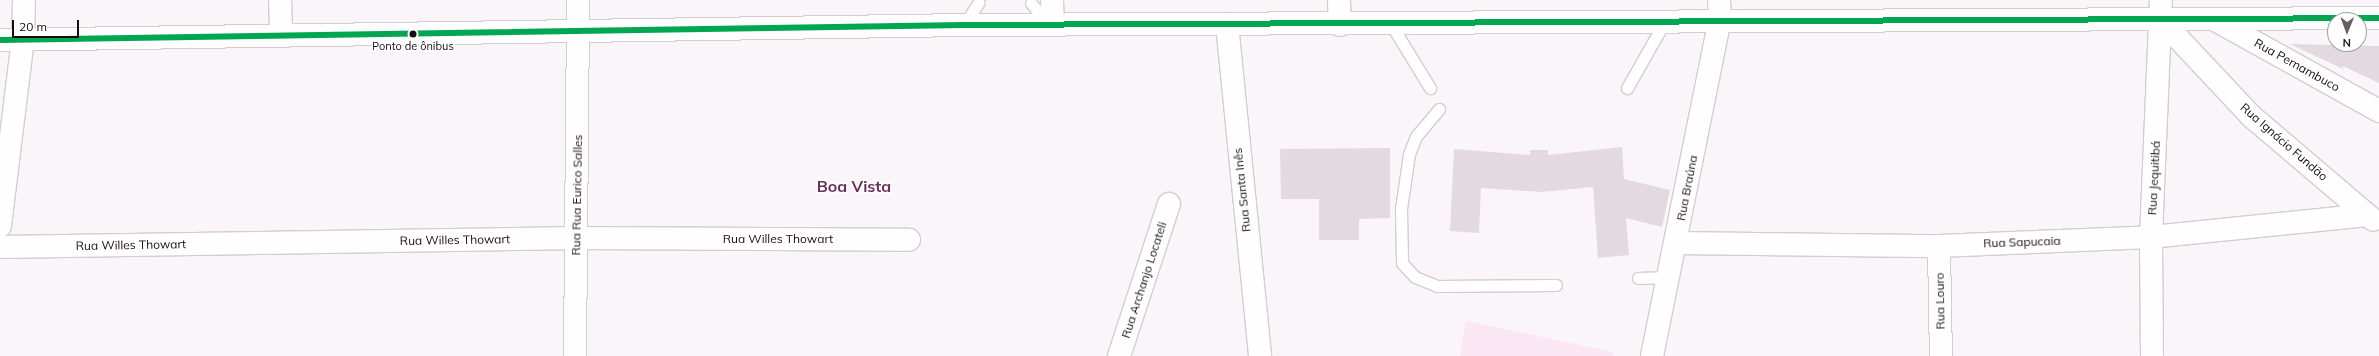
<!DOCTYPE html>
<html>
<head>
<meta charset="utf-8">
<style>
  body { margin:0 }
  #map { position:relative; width:2379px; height:356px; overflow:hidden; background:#faf5f8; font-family:Mulish,sans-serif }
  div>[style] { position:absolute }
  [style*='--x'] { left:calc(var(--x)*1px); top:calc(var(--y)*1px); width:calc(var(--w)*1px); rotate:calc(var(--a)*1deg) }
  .green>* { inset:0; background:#fbe7f4 }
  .building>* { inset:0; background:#e3dae0 }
  .roads { filter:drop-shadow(1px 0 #d5ccd2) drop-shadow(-1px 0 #d5ccd2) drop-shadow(0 1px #d5ccd2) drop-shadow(0 -1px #d5ccd2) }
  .service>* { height:11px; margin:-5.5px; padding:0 5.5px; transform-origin:5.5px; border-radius:5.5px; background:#fefefe }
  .minor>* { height:22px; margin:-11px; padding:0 11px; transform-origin:11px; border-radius:11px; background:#fefefe }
  .tertiary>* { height:22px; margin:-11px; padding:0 11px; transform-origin:11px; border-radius:11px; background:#fefefe }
  .bus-1>* { height:6px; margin:-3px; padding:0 3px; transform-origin:3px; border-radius:3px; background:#00a651 }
  .dots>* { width:11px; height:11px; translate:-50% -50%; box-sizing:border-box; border:2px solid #fff; border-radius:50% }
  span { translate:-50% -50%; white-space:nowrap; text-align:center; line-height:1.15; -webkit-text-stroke:3px #fff; paint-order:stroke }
  .bus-label { font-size:11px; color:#170c14 }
  .street-label { font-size:12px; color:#170c14 }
  .district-label { font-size:16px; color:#6a315c; font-weight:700 }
  .north { position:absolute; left:2327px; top:12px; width:40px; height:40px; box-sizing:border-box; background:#fff; border:1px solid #a29ea1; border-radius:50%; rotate:181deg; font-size:11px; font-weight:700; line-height:16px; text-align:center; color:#170c14 }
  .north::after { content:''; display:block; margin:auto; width:14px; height:18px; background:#665e64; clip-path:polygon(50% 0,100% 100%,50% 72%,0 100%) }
  .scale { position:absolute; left:12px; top:20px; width:67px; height:18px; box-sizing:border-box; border:2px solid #170c14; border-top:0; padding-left:5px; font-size:12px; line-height:14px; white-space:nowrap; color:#170c14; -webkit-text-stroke:3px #fff; paint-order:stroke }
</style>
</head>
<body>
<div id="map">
  <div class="green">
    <div style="clip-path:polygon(1466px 321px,1614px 352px,1613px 356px,1460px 356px)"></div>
  </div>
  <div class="building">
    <div style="clip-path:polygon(2290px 44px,2379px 46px,2379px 83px,2343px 66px,2343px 69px)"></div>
    <div style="clip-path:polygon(1622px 147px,1624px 179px,1670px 190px,1662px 227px,1626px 218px,1629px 255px,1598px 258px,1593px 187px,1542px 192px,1481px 188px,1479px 233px,1450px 231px,1454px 149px,1530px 155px,1530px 150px,1548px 150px,1548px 155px)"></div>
    <div style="clip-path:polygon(1390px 148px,1390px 218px,1359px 219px,1359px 240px,1319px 240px,1319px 199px,1281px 199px,1280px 149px)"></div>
  </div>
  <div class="roads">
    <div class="service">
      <div style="--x:1031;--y:3;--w:27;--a:51"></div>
      <div style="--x:964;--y:25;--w:27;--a:-57"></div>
      <div style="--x:1392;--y:26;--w:73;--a:58.5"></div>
      <div style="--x:1627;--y:88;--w:77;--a:-60.4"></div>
      <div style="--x:1439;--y:109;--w:35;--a:130"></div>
      <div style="--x:1416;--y:136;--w:19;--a:111"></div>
      <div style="--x:1409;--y:154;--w:56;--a:98.3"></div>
      <div style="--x:1401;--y:209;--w:54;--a:88.9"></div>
      <div style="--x:1402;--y:263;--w:19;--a:47"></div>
      <div style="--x:1415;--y:277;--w:24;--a:22"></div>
      <div style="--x:1437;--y:286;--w:119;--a:-0.5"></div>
      <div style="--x:1638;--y:278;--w:30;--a:-2"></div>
    </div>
    <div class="minor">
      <div style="--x:280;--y:0;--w:34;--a:88"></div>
      <div style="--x:1052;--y:0;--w:25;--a:88"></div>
      <div style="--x:1339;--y:0;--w:25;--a:88"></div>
      <div style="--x:2161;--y:20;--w:132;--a:46.8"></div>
      <div style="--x:2251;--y:116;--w:160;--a:40.4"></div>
      <div style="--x:2215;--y:20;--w:188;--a:29"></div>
      <div style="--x:1227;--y:24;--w:334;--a:84.3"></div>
      <div style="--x:0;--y:226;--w:187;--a:-83"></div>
      <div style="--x:23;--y:40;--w:40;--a:-88.6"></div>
      <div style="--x:1676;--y:243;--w:263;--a:0.7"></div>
      <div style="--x:1939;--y:246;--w:212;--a:-2.4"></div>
      <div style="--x:2151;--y:237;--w:217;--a:-5.8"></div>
      <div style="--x:1939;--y:246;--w:110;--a:89"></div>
      <div style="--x:0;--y:247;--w:577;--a:-0.89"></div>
      <div style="--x:577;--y:238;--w:332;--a:0.3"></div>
      <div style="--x:575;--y:356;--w:356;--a:-89.5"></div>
      <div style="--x:1119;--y:356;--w:160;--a:-71.8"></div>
      <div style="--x:1652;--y:356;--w:344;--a:-78.6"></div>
      <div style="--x:1720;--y:19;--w:19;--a:-93"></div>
      <div style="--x:2152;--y:356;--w:119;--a:-90.5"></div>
      <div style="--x:2151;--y:237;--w:237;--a:-87.6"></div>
    </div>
    <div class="tertiary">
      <div style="--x:0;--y:40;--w:964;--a:-0.89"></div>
      <div style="--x:964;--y:25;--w:1415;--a:-0.28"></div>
    </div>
  </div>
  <div class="bus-1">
    <div style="--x:0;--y:40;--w:964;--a:-0.89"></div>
    <div style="--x:964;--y:25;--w:1415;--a:-0.28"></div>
  </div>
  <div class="dots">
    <div style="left:413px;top:34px;background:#170c14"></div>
  </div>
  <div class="bus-label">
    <span style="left:413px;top:46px">Ponto de ônibus</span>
  </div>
  <div class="street-label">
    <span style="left:2297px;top:65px;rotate:29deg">Rua Pernambuco</span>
    <span style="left:2284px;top:142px;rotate:41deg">Rua Ignácio Fundão</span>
    <span style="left:2154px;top:178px;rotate:-87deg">Rua Jequitibá</span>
    <span style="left:1687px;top:188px;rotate:-79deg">Rua Braúna</span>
    <span style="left:1242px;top:190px;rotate:-96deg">Rua Santa Inês</span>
    <span style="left:577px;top:195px;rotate:-89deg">Rua Rua Eurico Salles</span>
    <span style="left:778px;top:239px">Rua Willes Thowart</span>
    <span style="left:455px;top:240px;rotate:-1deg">Rua Willes Thowart</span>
    <span style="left:2022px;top:242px;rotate:-2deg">Rua Sapucaia</span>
    <span style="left:131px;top:245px;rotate:-1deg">Rua Willes Thowart</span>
    <span style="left:1144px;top:280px;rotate:-72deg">Rua Archanjo Locateli</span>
    <span style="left:1940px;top:301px;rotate:-91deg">Rua Louro</span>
  </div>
  <div class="district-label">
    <span style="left:854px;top:186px">Boa Vista</span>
  </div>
  <div class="north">N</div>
  <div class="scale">20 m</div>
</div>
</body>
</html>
